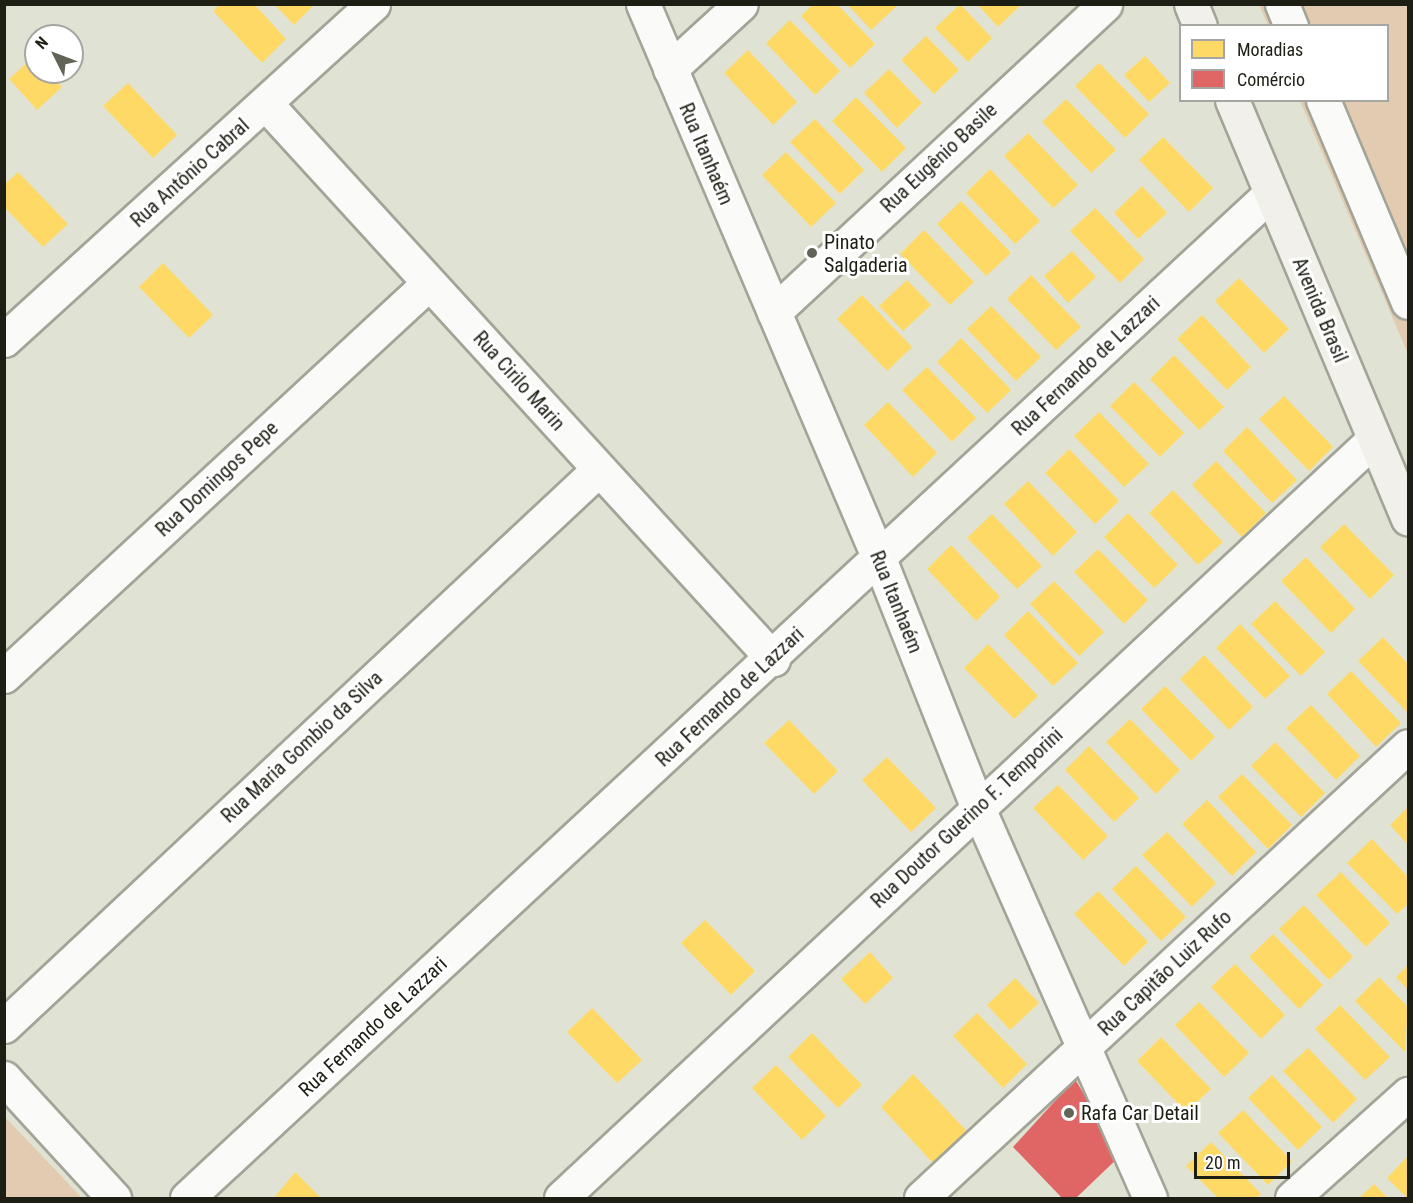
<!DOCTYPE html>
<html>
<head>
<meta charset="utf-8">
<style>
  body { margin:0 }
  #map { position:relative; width:1413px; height:1203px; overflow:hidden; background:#e0e3d3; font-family:"Roboto Condensed",sans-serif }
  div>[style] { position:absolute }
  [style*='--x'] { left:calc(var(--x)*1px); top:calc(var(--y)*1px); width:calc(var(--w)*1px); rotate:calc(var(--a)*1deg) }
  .green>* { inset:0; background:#e2cbb0 }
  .homes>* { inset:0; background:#ffd966 }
  .shops>* { inset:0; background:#e06666 }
  .roads { filter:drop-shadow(2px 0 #a2a498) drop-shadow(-2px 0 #a2a498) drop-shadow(0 2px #a2a498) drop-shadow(0 -2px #a2a498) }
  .minor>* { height:33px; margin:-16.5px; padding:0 16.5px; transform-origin:16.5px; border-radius:16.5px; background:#fafbf8 }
  .secondary>* { height:33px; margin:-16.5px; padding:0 16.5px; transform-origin:16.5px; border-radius:16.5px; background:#f1f0ea }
  .dots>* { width:16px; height:16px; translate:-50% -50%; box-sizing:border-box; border:3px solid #fff; border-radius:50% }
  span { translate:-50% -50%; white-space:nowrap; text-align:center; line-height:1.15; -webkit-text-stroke:6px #fff; paint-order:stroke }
  .street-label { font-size:20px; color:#1d1f14 }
  .poi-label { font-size:20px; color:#1d1f14 }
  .left { translate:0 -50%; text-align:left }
  .frame { position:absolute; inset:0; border:6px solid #1d1f14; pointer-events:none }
  .legend { position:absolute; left:1179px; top:24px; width:210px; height:78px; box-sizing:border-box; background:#fff; border:2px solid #a5a5a1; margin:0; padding:8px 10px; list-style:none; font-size:18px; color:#1d1f14 }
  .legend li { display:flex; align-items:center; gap:12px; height:30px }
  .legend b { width:30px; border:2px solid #a5a5a1 }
  .north { position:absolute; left:24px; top:24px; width:60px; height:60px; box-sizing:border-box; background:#fff; border:2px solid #a5a5a1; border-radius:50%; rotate:312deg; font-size:16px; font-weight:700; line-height:24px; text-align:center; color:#1d1f14 }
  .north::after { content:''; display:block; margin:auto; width:21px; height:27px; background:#616457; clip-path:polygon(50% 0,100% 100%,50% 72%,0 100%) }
  .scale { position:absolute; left:1194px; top:1152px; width:96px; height:27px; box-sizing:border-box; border:3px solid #1d1f14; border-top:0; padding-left:8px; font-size:18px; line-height:21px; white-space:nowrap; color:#1d1f14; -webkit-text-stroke:4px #fff; paint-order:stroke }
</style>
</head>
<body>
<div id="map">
  <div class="green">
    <div style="clip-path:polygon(1259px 5px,1408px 5px,1408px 354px,1300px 101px,1388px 100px,1388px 26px,1268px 25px)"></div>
    <div style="clip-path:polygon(5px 1117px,82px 1198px,5px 1198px)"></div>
  </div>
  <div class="homes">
    <div style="clip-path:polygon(220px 4px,254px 4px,286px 39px,262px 63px,213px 11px)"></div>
    <div style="clip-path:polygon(274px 4px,315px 4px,294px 25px)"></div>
    <div style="clip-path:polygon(813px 4px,837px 4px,875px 44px,850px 68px,801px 16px)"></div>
    <div style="clip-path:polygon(847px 4px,899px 4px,871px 30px)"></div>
    <div style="clip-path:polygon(960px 4px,992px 38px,968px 62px,935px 28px)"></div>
    <div style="clip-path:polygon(977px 4px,1022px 4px,998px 27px)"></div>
    <div style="clip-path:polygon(790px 20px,840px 71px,815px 95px,766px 43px)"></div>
    <div style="clip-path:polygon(926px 36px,959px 70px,934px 94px,901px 60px)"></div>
    <div style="clip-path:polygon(748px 50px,797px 102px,773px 125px,724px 73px)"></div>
    <div style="clip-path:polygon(34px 56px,36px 72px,48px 72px,62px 87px,37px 110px,9px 79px)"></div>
    <div style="clip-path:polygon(1145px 56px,1170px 83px,1149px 102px,1124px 75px)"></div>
    <div style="clip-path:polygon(1099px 63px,1149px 114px,1125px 138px,1075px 86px)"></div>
    <div style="clip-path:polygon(889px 69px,922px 103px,897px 128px,864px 93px)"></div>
    <div style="clip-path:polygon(128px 83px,177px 135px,153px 158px,103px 106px)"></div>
    <div style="clip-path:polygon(856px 97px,906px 148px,882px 172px,832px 121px)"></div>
    <div style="clip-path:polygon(1066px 99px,1116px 150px,1091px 173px,1042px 122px)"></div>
    <div style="clip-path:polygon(815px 119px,864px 170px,840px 194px,790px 142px)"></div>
    <div style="clip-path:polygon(1028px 133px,1078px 185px,1053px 208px,1004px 156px)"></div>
    <div style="clip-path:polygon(1163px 137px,1213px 188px,1189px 212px,1139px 160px)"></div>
    <div style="clip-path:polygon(786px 152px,836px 203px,811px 227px,762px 175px)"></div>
    <div style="clip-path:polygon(990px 169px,1040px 221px,1015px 244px,966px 193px)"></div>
    <div style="clip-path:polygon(18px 172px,68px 224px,43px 247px,4px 207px,4px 185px)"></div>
    <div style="clip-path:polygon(1142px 186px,1167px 213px,1138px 239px,1114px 213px)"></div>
    <div style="clip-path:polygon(961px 201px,1011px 253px,986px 276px,937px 224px)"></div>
    <div style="clip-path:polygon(1095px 208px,1144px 259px,1120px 283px,1070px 231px)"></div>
    <div style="clip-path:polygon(924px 230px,974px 282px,950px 305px,900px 254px)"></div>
    <div style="clip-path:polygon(1072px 251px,1096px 277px,1068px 303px,1044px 276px)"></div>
    <div style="clip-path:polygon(163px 263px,213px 315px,189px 338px,139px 287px)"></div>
    <div style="clip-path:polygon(1031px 275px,1081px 327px,1056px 350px,1007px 299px)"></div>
    <div style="clip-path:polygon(1239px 278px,1289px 329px,1264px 353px,1215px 301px)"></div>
    <div style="clip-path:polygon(907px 280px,931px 305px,903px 331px,879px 306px)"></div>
    <div style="clip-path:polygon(862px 295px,912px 347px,887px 371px,837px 319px)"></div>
    <div style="clip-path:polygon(991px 306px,1041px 357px,1016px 381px,967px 329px)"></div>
    <div style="clip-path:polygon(1202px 315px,1251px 367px,1227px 390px,1177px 339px)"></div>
    <div style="clip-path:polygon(961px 338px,1011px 390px,987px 413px,937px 362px)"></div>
    <div style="clip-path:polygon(1174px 355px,1224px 407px,1199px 430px,1150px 379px)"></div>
    <div style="clip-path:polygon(927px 367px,976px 418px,952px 442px,902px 390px)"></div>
    <div style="clip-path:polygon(1134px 382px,1184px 433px,1160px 457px,1110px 406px)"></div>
    <div style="clip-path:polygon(1284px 396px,1333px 447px,1309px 471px,1259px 419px)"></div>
    <div style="clip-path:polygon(888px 402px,937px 453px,913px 477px,864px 425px)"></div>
    <div style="clip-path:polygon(1099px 412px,1149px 464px,1124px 487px,1074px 436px)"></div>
    <div style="clip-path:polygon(1247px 427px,1297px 480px,1272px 503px,1223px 451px)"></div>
    <div style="clip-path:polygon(1069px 449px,1119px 501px,1095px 524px,1045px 473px)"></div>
    <div style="clip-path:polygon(1216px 461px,1266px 513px,1242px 537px,1192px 485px)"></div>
    <div style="clip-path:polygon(1028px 481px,1077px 532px,1053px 556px,1004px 504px)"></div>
    <div style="clip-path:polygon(1173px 490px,1223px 542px,1198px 565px,1149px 513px)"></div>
    <div style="clip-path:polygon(1128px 513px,1178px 565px,1154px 588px,1104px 537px)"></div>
    <div style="clip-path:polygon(992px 514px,1042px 566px,1017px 589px,967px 538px)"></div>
    <div style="clip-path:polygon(1344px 524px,1394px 575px,1370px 599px,1320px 547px)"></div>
    <div style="clip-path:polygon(951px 545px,1000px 597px,976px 621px,927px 569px)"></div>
    <div style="clip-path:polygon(1098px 549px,1148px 600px,1124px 624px,1074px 572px)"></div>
    <div style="clip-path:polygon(1306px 557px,1355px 609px,1331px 633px,1281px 581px)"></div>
    <div style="clip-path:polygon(1054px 581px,1104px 632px,1079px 656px,1030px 604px)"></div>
    <div style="clip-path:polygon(1275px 601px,1325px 652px,1301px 676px,1251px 624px)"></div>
    <div style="clip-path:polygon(1028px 611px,1078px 663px,1053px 686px,1004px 635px)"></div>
    <div style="clip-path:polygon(1240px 624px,1290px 676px,1265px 699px,1216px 648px)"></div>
    <div style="clip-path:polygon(1383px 637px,1408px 664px,1408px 713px,1358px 661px)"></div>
    <div style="clip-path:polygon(988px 644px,1038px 696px,1014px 719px,964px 668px)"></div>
    <div style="clip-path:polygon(1204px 655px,1253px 707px,1229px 730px,1180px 679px)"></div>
    <div style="clip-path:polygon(1351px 671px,1401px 723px,1376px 747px,1327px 694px)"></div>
    <div style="clip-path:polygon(1165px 686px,1215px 737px,1191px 761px,1141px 709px)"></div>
    <div style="clip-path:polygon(1311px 705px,1360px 756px,1336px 780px,1286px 728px)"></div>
    <div style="clip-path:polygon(1130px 719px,1180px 770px,1156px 794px,1106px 742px)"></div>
    <div style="clip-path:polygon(789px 720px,838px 771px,814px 794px,764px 743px)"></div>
    <div style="clip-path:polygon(1275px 742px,1325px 793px,1301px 817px,1251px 766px)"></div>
    <div style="clip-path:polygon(1089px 746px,1139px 798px,1114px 822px,1065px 770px)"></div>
    <div style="clip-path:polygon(887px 757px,936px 808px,911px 832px,862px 780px)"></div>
    <div style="clip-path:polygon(1242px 774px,1292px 825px,1268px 849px,1218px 797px)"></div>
    <div style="clip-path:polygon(1058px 785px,1108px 836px,1083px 860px,1033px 808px)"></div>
    <div style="clip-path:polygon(1207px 800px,1256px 852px,1232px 876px,1182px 824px)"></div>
    <div style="clip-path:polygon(1408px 807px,1408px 845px,1390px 825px)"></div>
    <div style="clip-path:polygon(1167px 832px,1216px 883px,1192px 907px,1142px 855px)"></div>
    <div style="clip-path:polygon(1372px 839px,1408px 877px,1408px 904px,1397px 914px,1347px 863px)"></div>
    <div style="clip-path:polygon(1136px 866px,1186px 917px,1161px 941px,1112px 889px)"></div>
    <div style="clip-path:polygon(1341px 872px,1390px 923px,1366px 947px,1316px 895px)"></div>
    <div style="clip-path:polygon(1098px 891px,1148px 942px,1124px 966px,1074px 914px)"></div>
    <div style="clip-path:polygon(1304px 905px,1353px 957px,1329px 980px,1279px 929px)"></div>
    <div style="clip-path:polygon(705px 920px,755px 971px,731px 995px,681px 943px)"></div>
    <div style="clip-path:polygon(1273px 934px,1323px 985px,1299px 1009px,1249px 957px)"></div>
    <div style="clip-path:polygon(870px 952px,893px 978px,865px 1004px,841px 979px)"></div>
    <div style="clip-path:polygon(1235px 964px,1285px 1015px,1261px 1039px,1211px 987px)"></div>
    <div style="clip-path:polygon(1408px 965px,1408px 990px,1396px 977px)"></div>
    <div style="clip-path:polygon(1379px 977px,1408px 1007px,1405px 1052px,1355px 1001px)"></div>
    <div style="clip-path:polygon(1015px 978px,1039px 1003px,1010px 1030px,987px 1005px)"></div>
    <div style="clip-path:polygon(1199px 1002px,1249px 1053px,1224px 1077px,1175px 1025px)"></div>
    <div style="clip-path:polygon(1340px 1005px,1390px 1057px,1365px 1080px,1315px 1029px)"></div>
    <div style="clip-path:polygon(592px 1008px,642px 1060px,617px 1083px,567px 1032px)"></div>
    <div style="clip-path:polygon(977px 1013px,1027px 1064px,1003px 1088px,953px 1036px)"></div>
    <div style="clip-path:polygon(812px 1033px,862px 1085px,838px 1108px,788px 1057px)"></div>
    <div style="clip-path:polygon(1161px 1037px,1211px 1089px,1186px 1112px,1137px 1061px)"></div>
    <div style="clip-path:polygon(1308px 1048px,1357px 1099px,1333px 1123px,1283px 1071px)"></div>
    <div style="clip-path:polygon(776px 1065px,826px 1116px,802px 1140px,752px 1088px)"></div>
    <div style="clip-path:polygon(913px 1074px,975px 1140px,942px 1173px,881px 1107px)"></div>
    <div style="clip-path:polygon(1272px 1075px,1322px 1127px,1298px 1150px,1248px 1098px)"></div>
    <div style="clip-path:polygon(1243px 1110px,1292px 1161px,1268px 1185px,1218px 1133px)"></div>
    <div style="clip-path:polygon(1211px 1142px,1261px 1194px,1256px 1198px,1218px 1198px,1186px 1166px)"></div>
    <div style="clip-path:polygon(1408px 1156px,1408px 1198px,1407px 1198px,1387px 1178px)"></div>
    <div style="clip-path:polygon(295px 1172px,321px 1198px,274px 1198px)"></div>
    <div style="clip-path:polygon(1374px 1184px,1388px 1198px,1359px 1198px)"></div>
  </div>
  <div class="shops">
    <div style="clip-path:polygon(1075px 1079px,1120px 1156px,1076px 1198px,1062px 1198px,1013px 1147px)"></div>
  </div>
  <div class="roads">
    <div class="minor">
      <div style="--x:643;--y:4;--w:605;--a:66.95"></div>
      <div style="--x:880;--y:561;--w:266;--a:68.4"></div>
      <div style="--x:978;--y:808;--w:426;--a:66.2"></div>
      <div style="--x:1282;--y:4;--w:24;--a:68"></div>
      <div style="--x:670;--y:69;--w:96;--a:-42.5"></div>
      <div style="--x:1323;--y:100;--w:219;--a:67.2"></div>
      <div style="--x:266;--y:104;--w:752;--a:47.59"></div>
      <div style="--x:774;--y:312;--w:452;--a:-42.9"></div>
      <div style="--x:4;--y:340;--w:499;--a:-42.3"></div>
      <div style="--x:4;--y:676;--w:579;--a:-42.76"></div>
      <div style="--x:4;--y:1026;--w:815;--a:-43.11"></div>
      <div style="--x:4;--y:1078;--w:163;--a:47.5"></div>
      <div style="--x:187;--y:1198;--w:1478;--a:-42.83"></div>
      <div style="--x:561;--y:1198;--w:1112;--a:-43.03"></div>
      <div style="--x:921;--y:1198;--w:664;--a:-42.87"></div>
      <div style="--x:1292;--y:1198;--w:156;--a:-41.9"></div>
    </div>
    <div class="secondary">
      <div style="--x:1191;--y:4;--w:24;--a:68"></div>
      <div style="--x:1232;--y:100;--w:454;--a:67.2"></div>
    </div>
  </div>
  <div class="dots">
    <div style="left:812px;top:253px;background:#616457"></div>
    <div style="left:1069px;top:1113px;background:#616457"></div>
  </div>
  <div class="street-label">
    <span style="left:706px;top:154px;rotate:67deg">Rua Itanhaém</span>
    <span style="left:939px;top:158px;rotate:-43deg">Rua Eugênio Basile</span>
    <span style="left:190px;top:173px;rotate:-42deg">Rua Antônio Cabral</span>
    <span style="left:1320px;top:310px;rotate:67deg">Avenida Brasil</span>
    <span style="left:1086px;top:366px;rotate:-43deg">Rua Fernando de Lazzari</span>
    <span style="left:519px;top:381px;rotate:48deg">Rua Cirilo Marin</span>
    <span style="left:217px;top:479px;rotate:-43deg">Rua Domingos Pepe</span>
    <span style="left:896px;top:602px;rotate:68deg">Rua Itanhaém</span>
    <span style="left:730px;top:697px;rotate:-43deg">Rua Fernando de Lazzari</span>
    <span style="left:302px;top:747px;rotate:-43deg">Rua Maria Gombio da Silva</span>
    <span style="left:967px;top:818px;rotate:-43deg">Rua Doutor Guerino F. Temporini</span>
    <span style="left:1165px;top:973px;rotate:-43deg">Rua Capitão Luiz Rufo</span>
    <span style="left:373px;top:1027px;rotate:-43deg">Rua Fernando de Lazzari</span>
  </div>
  <div class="poi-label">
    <span class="left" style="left:824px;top:254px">Pinato<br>Salgaderia</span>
    <span class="left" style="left:1081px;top:1113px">Rafa Car Detail</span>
  </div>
  <div class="frame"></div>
  <ul class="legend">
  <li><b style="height:16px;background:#ffd966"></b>Moradias</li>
  <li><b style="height:16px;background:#e06666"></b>Comércio</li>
  </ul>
  <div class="north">N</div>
  <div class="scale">20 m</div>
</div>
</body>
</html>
